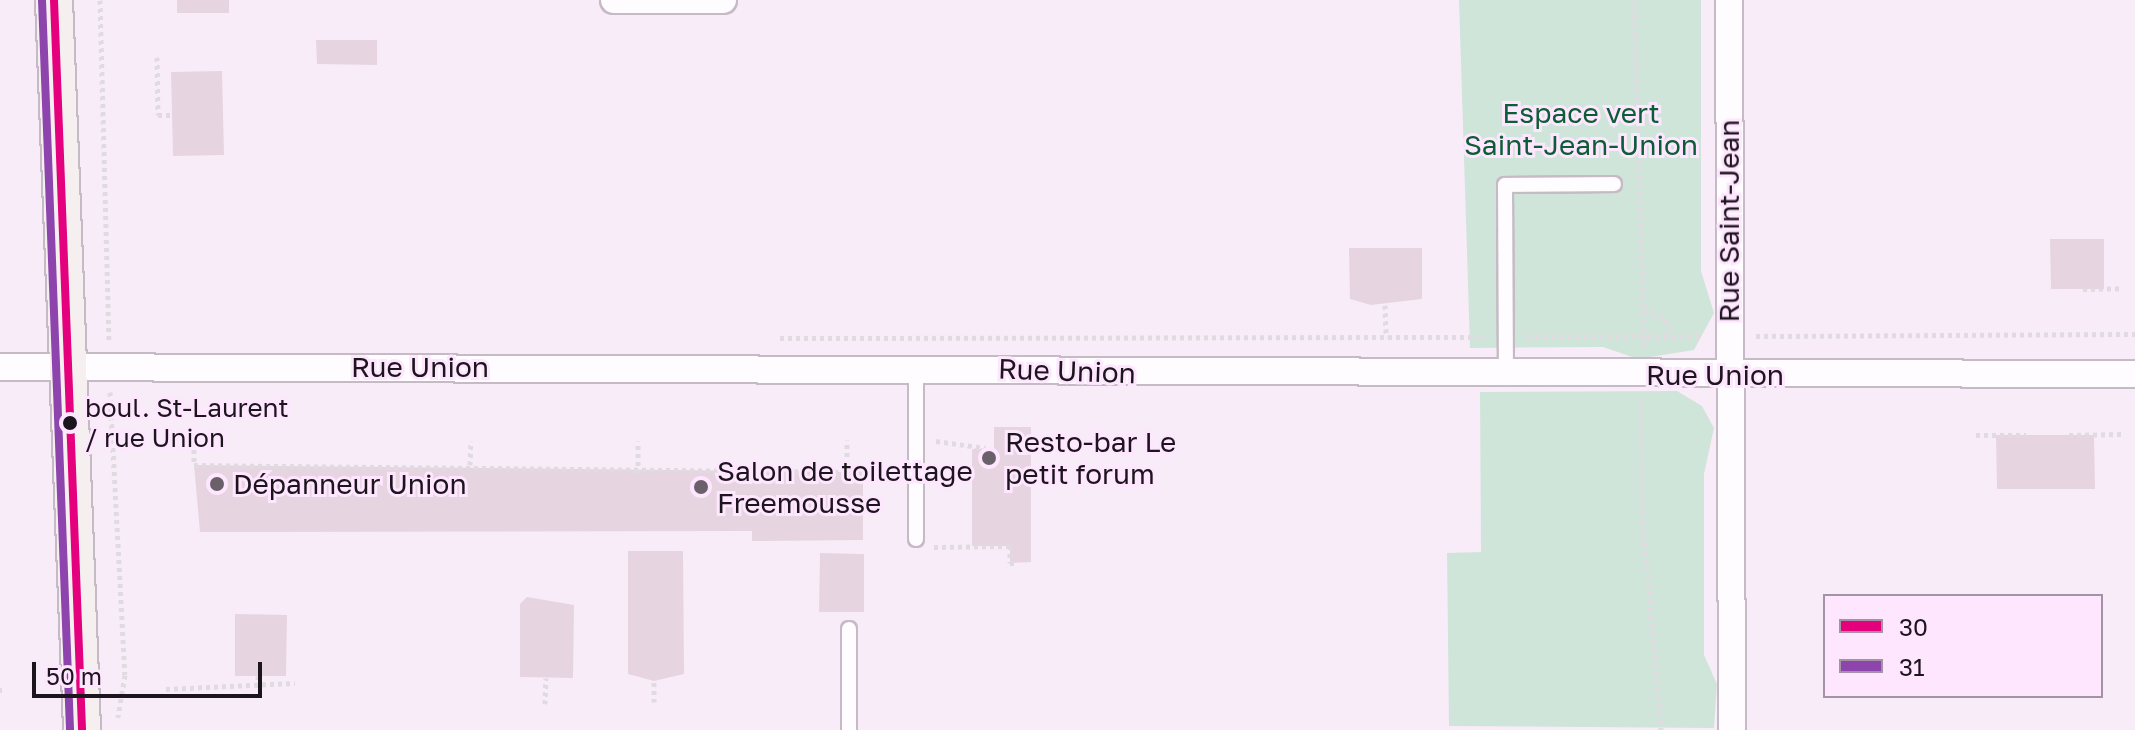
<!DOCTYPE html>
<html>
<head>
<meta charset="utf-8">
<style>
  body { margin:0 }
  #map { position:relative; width:2135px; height:730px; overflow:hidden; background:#f9ecf9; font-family:"Golos Text",sans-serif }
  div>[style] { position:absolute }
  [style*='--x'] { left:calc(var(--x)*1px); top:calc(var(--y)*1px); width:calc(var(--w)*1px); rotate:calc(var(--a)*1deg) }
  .green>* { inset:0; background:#d0e5d9 }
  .building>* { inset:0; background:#e7d4e1 }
  .path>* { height:5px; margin-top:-2.5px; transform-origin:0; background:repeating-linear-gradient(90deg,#e0dbe0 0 4px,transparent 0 8px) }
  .roads { filter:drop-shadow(2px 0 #c5bac5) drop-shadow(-2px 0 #c5bac5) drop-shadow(0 2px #c5bac5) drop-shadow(0 -2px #c5bac5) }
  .lane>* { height:14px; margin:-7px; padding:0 7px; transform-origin:7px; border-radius:7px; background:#fefcfe }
  .street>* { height:26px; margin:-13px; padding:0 13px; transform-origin:13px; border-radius:13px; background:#fefcfe }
  .secondary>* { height:36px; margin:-18px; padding:0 18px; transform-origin:18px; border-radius:18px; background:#f5f0ef }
  .bus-1>* { height:8px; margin:-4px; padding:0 4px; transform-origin:4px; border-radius:4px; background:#e5007d }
  .bus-2>* { height:8px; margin:-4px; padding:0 4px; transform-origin:4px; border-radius:4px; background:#8e44ad }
  .dots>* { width:22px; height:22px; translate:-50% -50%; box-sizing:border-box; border:4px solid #fee6ff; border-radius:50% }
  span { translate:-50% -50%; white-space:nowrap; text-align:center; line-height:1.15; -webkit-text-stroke:6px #fee6ff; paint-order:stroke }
  .bus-label { font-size:26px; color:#1d151d }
  .left { translate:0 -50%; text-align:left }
  .park-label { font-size:28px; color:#0c5d35 }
  .street-label { font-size:28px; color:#1d151d }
  .poi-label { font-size:28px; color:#1d151d }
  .legend { position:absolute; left:1823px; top:594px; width:280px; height:104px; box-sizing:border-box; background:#fee6ff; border:2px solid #a492a5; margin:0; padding:10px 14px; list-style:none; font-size:24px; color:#1d151d }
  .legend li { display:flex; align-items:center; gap:16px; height:40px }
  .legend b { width:40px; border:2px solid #a492a5 }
  .scale { position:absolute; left:32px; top:662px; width:230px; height:36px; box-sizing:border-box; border:4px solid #1d151d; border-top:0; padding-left:10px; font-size:24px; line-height:28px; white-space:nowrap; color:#1d151d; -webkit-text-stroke:6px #fee6ff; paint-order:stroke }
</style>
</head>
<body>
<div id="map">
  <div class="green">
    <div style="clip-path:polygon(1459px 0,1701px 0,1701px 271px,1714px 313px,1694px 350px,1638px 359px,1603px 347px,1470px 348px)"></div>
    <div style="clip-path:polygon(1677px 391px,1702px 406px,1714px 428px,1704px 474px,1704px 655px,1717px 684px,1714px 728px,1449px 726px,1447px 553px,1481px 552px,1480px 392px)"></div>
  </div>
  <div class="building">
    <div style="clip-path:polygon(177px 0,229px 0,229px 13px,177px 13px)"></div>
    <div style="clip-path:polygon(316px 40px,377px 40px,377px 65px,317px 64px)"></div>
    <div style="clip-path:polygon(222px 71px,224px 155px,173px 156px,171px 72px)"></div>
    <div style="clip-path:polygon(2050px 239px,2104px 239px,2104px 289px,2051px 289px)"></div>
    <div style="clip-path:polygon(1349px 248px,1422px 248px,1422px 299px,1371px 305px,1350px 299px)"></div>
    <div style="clip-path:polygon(994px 427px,1031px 427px,1031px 562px,1010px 563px,1010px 546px,972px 546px,972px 449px,994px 448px)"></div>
    <div style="clip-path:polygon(1996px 435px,2094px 435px,2095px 489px,1997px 489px)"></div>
    <div style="clip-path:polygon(194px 465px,863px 472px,863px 540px,752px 541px,752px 531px,200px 532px)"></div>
    <div style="clip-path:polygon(628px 551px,683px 551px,684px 674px,654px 681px,628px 674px)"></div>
    <div style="clip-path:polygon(820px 553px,864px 554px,864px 612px,819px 612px)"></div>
    <div style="clip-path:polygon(527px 597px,574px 605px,573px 678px,520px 677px,520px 604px)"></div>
    <div style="clip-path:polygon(235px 614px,287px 615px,286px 676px,235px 676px)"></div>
  </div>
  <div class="path">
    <div style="--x:100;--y:0;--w:342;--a:88.5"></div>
    <div style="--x:1634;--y:0;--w:347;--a:88.3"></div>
    <div style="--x:157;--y:57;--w:58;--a:89"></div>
    <div style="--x:158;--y:115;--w:14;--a:0"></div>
    <div style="--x:2083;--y:289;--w:39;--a:-1"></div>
    <div style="--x:1385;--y:305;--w:32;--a:88"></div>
    <div style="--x:1645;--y:310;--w:22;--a:24"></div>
    <div style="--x:1665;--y:319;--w:18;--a:68"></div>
    <div style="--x:1528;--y:336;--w:174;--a:0"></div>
    <div style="--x:1756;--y:336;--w:379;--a:-0.3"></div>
    <div style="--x:780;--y:338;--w:706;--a:-0.08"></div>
    <div style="--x:110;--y:392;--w:283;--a:87"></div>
    <div style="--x:125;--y:675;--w:43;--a:99.5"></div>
    <div style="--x:1641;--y:400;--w:112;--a:89.5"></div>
    <div style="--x:1642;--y:512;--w:219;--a:85"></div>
    <div style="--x:1976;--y:435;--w:50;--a:0"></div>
    <div style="--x:2069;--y:435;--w:53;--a:-1.1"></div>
    <div style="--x:936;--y:441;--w:50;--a:8"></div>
    <div style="--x:194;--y:442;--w:23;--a:90"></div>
    <div style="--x:194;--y:465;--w:669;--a:0.6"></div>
    <div style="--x:470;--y:465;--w:24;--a:-88"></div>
    <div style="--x:847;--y:472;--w:32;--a:-90"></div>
    <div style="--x:638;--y:473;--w:32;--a:-90"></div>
    <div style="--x:934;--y:547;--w:76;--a:-0.8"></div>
    <div style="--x:1010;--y:546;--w:17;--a:90"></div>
    <div style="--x:1010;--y:563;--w:6;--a:0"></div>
    <div style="--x:258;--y:676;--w:12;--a:90"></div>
    <div style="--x:166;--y:689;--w:129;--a:-2.7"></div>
    <div style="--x:0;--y:690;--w:2;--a:0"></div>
    <div style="--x:654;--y:702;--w:21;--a:-90"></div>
    <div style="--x:545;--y:704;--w:26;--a:-88"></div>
  </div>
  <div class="roads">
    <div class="lane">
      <div style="--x:1506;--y:376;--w:191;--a:-90.3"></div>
      <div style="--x:1505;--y:185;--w:109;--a:-0.5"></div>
      <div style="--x:916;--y:539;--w:173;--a:-90"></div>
      <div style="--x:849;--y:730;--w:101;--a:-90"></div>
    </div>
    <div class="street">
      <div style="--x:614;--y:0;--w:109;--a:0"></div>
      <div style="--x:1729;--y:0;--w:730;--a:89.76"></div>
      <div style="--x:0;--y:367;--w:2135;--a:0.19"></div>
    </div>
    <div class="secondary">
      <div style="--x:54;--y:0;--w:731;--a:87.8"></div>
    </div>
  </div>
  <div class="bus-1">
    <div style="--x:54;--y:0;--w:731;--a:87.8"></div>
  </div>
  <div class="bus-2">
    <div style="--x:42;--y:0;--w:731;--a:87.8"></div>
  </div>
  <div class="dots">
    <div style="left:70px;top:423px;background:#1d151d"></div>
    <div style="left:989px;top:458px;background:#6a606a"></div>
    <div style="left:217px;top:484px;background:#6a606a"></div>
    <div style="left:701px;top:487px;background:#6a606a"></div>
  </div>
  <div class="bus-label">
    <span class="left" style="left:85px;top:423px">boul. St-Laurent<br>/ rue Union</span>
  </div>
  <div class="park-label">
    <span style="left:1581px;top:129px">Espace vert<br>Saint-Jean-Union</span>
  </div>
  <div class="street-label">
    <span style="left:1729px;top:221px;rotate:-90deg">Rue Saint-Jean</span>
    <span style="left:420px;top:367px">Rue Union</span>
    <span style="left:1067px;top:371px;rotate:2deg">Rue Union</span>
    <span style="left:1715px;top:375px">Rue Union</span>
  </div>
  <div class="poi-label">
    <span class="left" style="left:1005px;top:458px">Resto-bar Le<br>petit forum</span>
    <span class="left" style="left:717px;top:487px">Salon de toilettage<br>Freemousse</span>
    <span class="left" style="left:233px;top:484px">Dépanneur Union</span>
  </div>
  <ul class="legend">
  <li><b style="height:10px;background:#e5007d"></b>30</li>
  <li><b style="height:10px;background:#8e44ad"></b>31</li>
  </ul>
  <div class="scale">50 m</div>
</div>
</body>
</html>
